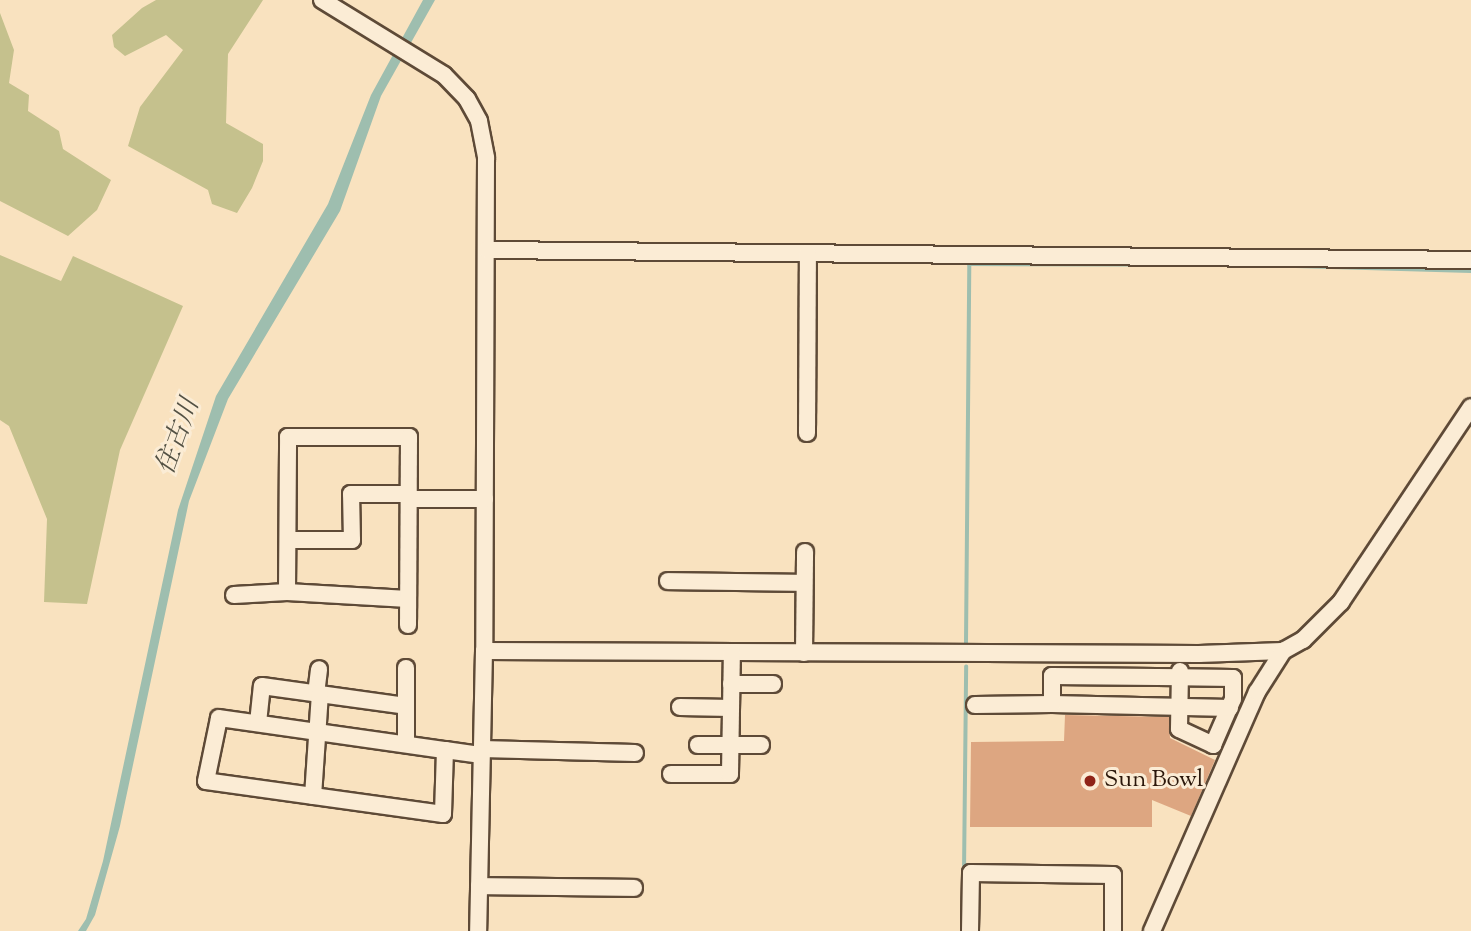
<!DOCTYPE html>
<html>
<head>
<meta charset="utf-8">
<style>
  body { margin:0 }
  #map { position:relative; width:1471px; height:931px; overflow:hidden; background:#f9e2bf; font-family:"Sorts Mill Goudy","Noto Serif JP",serif }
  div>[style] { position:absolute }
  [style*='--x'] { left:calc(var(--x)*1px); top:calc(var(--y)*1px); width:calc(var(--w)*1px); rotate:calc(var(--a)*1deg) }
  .green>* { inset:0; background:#c5c18d }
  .water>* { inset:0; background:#9ebeaf }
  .stream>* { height:3.5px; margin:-1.75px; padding:0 1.75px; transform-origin:1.75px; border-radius:1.75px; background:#9ebeaf }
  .building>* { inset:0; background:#dda681 }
  .roads { filter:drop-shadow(2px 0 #5e4a37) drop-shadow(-2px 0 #5e4a37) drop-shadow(0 2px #5e4a37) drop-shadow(0 -2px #5e4a37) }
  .minor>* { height:16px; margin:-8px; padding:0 8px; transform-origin:8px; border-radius:8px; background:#fbecd5 }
  .dots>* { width:19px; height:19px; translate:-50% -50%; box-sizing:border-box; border:4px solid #fbecd5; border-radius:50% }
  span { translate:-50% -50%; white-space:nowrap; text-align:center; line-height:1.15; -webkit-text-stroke:6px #fbecd5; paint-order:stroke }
  .poi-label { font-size:24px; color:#2b170a }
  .left { translate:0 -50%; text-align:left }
  .water-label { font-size:26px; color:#535144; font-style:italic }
</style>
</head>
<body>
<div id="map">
  <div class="green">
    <div style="clip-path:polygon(156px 0,263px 0,228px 54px,226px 123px,263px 144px,263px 161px,252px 188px,237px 213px,212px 204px,208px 190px,128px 146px,140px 107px,183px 50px,166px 35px,125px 56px,114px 47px,112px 35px,142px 8px)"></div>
    <div style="clip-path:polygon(0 13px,14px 50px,9px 83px,29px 95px,28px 111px,59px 131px,63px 149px,111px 180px,97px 210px,68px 236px,0 201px)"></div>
    <div style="clip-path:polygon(0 255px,61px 281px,73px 256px,183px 306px,120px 450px,87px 604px,44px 602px,47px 519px,9px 426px,0 420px)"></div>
  </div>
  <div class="water">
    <div style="clip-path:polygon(423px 0,435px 0,381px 96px,340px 211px,228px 399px,189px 501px,120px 826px,95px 915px,86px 931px,78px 931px,86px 919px,103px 861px,178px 510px,216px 396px,328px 204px,371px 95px)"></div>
  </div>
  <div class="stream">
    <div style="--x:1296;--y:266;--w:175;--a:1.6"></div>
    <div style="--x:966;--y:643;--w:379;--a:-89.5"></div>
    <div style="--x:969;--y:264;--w:246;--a:0.2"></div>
    <div style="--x:964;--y:873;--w:206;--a:-89.4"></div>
  </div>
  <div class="building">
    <div style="clip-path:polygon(1065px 715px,1169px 717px,1170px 738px,1215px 760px,1191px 816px,1152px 800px,1152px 827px,970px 827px,971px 742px,1064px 741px)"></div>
  </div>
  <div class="roads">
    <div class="minor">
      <div style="--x:322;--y:0;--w:143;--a:31.6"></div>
      <div style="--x:444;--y:75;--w:33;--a:46"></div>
      <div style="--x:467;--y:99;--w:25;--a:61"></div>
      <div style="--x:479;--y:121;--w:38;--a:79"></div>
      <div style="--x:486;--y:158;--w:493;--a:90.2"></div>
      <div style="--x:484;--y:651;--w:280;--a:91.2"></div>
      <div style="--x:487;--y:250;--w:984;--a:0.58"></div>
      <div style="--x:807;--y:433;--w:180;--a:-89.7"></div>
      <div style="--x:409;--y:499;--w:76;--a:0"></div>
      <div style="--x:288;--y:540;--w:64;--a:0"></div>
      <div style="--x:352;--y:540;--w:46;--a:-91.2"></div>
      <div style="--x:351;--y:494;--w:58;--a:0"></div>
      <div style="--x:668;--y:581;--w:136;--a:0.8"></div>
      <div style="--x:234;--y:595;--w:53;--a:-3.2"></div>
      <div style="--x:408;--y:599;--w:121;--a:-176.7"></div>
      <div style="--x:287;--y:592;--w:155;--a:-89.6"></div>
      <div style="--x:288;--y:437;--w:121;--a:0"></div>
      <div style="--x:409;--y:437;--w:188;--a:90.3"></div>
      <div style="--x:484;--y:651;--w:715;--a:0.24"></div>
      <div style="--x:1199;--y:654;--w:84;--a:-2"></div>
      <div style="--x:1283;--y:651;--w:23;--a:-29"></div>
      <div style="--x:1303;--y:640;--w:54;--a:-45"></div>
      <div style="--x:1341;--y:602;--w:234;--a:-56.3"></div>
      <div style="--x:804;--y:653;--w:101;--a:-89.4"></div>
      <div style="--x:1180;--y:671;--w:58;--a:91"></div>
      <div style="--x:1179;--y:729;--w:38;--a:25"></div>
      <div style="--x:1213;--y:745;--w:50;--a:-66.5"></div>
      <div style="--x:731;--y:684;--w:42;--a:0"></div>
      <div style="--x:316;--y:694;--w:25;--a:-83"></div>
      <div style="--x:1052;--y:704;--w:178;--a:1.3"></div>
      <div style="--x:975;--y:705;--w:77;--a:-0.7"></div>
      <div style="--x:1052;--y:704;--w:28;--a:-90"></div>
      <div style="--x:1052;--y:676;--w:181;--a:0.6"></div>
      <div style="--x:1233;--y:678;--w:21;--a:90"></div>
      <div style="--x:680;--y:707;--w:51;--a:1.1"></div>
      <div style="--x:219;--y:718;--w:228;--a:8.1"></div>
      <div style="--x:445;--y:750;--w:64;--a:91.8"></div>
      <div style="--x:443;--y:814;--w:239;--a:-172.1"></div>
      <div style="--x:206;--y:781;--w:64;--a:-78.3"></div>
      <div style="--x:258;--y:723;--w:37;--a:-84"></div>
      <div style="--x:262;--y:686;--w:145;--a:7.9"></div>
      <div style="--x:406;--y:744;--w:76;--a:-90"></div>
      <div style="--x:698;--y:745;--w:63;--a:0"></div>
      <div style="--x:482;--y:749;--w:153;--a:1.5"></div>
      <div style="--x:445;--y:750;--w:37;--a:8"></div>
      <div style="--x:671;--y:774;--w:59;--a:0"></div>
      <div style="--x:730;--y:774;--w:122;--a:-89.1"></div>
      <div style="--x:313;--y:796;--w:102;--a:-86.1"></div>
      <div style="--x:479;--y:886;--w:155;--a:0.7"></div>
      <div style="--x:970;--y:931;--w:58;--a:-89"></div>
      <div style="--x:971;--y:873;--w:142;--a:0.8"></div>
      <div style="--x:1113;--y:875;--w:56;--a:90"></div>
      <div style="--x:1152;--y:931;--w:261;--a:-66.3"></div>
      <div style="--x:1257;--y:692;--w:49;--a:-57.6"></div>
    </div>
  </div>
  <div class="dots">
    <div style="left:1090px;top:781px;background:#8f2418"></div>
  </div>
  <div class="poi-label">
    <span class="left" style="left:1104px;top:781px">Sun Bowl</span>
  </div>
  <div class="water-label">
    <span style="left:179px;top:437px;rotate:-70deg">住古川</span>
  </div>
</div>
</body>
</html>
